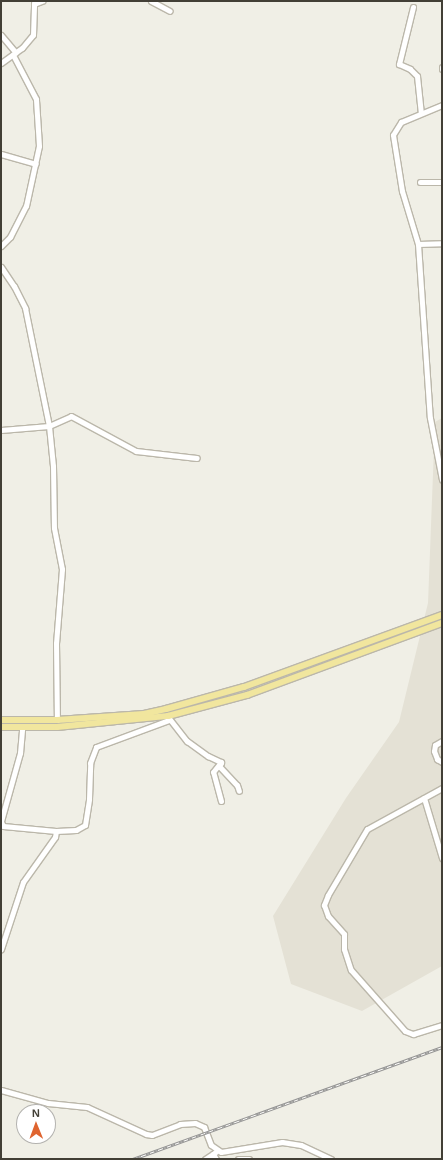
<!DOCTYPE html>
<html>
<head>
<meta charset="utf-8">
<style>
  body { margin:0 }
  #map { position:relative; width:443px; height:1160px; overflow:hidden; background:#f0efe6; font-family:Helvetica,sans-serif }
  div>[style] { position:absolute }
  [style*='--x'] { left:calc(var(--x)*1px); top:calc(var(--y)*1px); width:calc(var(--w)*1px); rotate:calc(var(--a)*1deg) }
  .residential>* { inset:0; background:#e4e1d5 }
  .roads { filter:drop-shadow(1px 0 #bbb7aa) drop-shadow(-1px 0 #bbb7aa) drop-shadow(0 1px #bbb7aa) drop-shadow(0 -1px #bbb7aa) }
  .minor>* { height:5px; margin:-2.5px; padding:0 2.5px; transform-origin:2.5px; border-radius:2.5px; background:#fff }
  .major>* { height:6px; margin:-3px; padding:0 3px; transform-origin:3px; border-radius:3px; background:#f1e69e }
  .rail>* { height:3px; margin-top:-1.5px; transform-origin:0; background:repeating-linear-gradient(90deg,#fff 0 4.5px,#949494 0 9px); box-sizing:border-box; border-block:1px solid #949494 }
  span { translate:-50% -50%; white-space:nowrap; text-align:center; line-height:1.15; -webkit-text-stroke:4px #fff; paint-order:stroke }
  .frame { position:absolute; inset:0; border:2px solid #423f36; pointer-events:none }
  .north { position:absolute; left:16px; top:1104px; width:40px; height:40px; box-sizing:border-box; background:#fff; border:1px solid #b3b2af; border-radius:50%; rotate:359deg; font-size:11px; font-weight:700; line-height:16px; text-align:center; color:#423f36 }
  .north::after { content:''; display:block; margin:auto; width:14px; height:18px; background:#df642f; clip-path:polygon(50% 0,100% 100%,50% 72%,0 100%) }
</style>
</head>
<body>
<div id="map">
  <div class="residential">
    <div style="clip-path:polygon(442px 418px,442px 966px,362px 1011px,291px 984px,273px 916px,346px 798px,399px 722px,428px 603px,435px 422px)"></div>
  </div>
  <div class="roads">
    <div class="minor">
      <div style="--x:151;--y:1;--w:21;--a:28"></div>
      <div style="--x:34;--y:4;--w:9;--a:-21"></div>
      <div style="--x:413;--y:7;--w:59;--a:103.8"></div>
      <div style="--x:399;--y:64;--w:12;--a:24"></div>
      <div style="--x:410;--y:69;--w:10;--a:45"></div>
      <div style="--x:417;--y:76;--w:37;--a:84"></div>
      <div style="--x:1;--y:35;--w:23;--a:50"></div>
      <div style="--x:1;--y:63;--w:26;--a:-36"></div>
      <div style="--x:22;--y:48;--w:17;--a:-50"></div>
      <div style="--x:33;--y:35;--w:34;--a:-88"></div>
      <div style="--x:442;--y:67;--w:2;--a:90"></div>
      <div style="--x:442;--y:105;--w:44;--a:157.5"></div>
      <div style="--x:401;--y:122;--w:15;--a:122"></div>
      <div style="--x:393;--y:135;--w:57;--a:80.9"></div>
      <div style="--x:402;--y:191;--w:55;--a:73.2"></div>
      <div style="--x:418;--y:244;--w:174;--a:86.1"></div>
      <div style="--x:430;--y:418;--w:63;--a:79"></div>
      <div style="--x:1;--y:154;--w:36;--a:16"></div>
      <div style="--x:420;--y:182;--w:22;--a:0"></div>
      <div style="--x:418;--y:244;--w:24;--a:-2"></div>
      <div style="--x:1;--y:246;--w:13;--a:-45"></div>
      <div style="--x:10;--y:237;--w:35;--a:-63"></div>
      <div style="--x:26;--y:206;--w:61;--a:-77.8"></div>
      <div style="--x:39;--y:146;--w:47;--a:-93.7"></div>
      <div style="--x:36;--y:99;--w:50;--a:-117.6"></div>
      <div style="--x:1;--y:267;--w:23;--a:56"></div>
      <div style="--x:14;--y:286;--w:25;--a:63"></div>
      <div style="--x:25;--y:308;--w:120;--a:78.5"></div>
      <div style="--x:49;--y:426;--w:40;--a:84.3"></div>
      <div style="--x:53;--y:466;--w:62;--a:89.1"></div>
      <div style="--x:54;--y:528;--w:42;--a:79"></div>
      <div style="--x:62;--y:569;--w:74;--a:94.6"></div>
      <div style="--x:56;--y:643;--w:77;--a:89.3"></div>
      <div style="--x:1;--y:430;--w:48;--a:-4.8"></div>
      <div style="--x:49;--y:426;--w:24;--a:-24"></div>
      <div style="--x:71;--y:416;--w:74;--a:28.3"></div>
      <div style="--x:136;--y:451;--w:61;--a:6.5"></div>
      <div style="--x:168;--y:717;--w:31;--a:52"></div>
      <div style="--x:187;--y:741;--w:26;--a:36"></div>
      <div style="--x:208;--y:756;--w:14;--a:25"></div>
      <div style="--x:442;--y:741;--w:8;--a:150"></div>
      <div style="--x:435;--y:745;--w:6;--a:99"></div>
      <div style="--x:434;--y:751;--w:9;--a:69"></div>
      <div style="--x:437;--y:759;--w:6;--a:31"></div>
      <div style="--x:221;--y:763;--w:4;--a:124"></div>
      <div style="--x:219;--y:766;--w:26;--a:47"></div>
      <div style="--x:237;--y:785;--w:6;--a:72"></div>
      <div style="--x:442;--y:788;--w:85;--a:151.3"></div>
      <div style="--x:367;--y:829;--w:77;--a:120.6"></div>
      <div style="--x:328;--y:895;--w:11;--a:112"></div>
      <div style="--x:324;--y:905;--w:12;--a:70"></div>
      <div style="--x:328;--y:916;--w:24;--a:48"></div>
      <div style="--x:344;--y:934;--w:15;--a:90"></div>
      <div style="--x:344;--y:949;--w:22;--a:72"></div>
      <div style="--x:351;--y:970;--w:81;--a:48.5"></div>
      <div style="--x:405;--y:1031;--w:9;--a:21"></div>
      <div style="--x:413;--y:1034;--w:30;--a:-17"></div>
      <div style="--x:424;--y:798;--w:63;--a:73.3"></div>
      <div style="--x:221;--y:801;--w:30;--a:-105"></div>
      <div style="--x:213;--y:772;--w:13;--a:-51"></div>
      <div style="--x:1;--y:821;--w:71;--a:-74.4"></div>
      <div style="--x:20;--y:753;--w:25;--a:-85"></div>
      <div style="--x:1;--y:822;--w:4;--a:63"></div>
      <div style="--x:3;--y:826;--w:53;--a:5.4"></div>
      <div style="--x:56;--y:831;--w:6;--a:99"></div>
      <div style="--x:55;--y:837;--w:55;--a:125.4"></div>
      <div style="--x:23;--y:882;--w:71;--a:108.2"></div>
      <div style="--x:56;--y:831;--w:20;--a:-3"></div>
      <div style="--x:76;--y:830;--w:10;--a:-29"></div>
      <div style="--x:85;--y:825;--w:26;--a:-81"></div>
      <div style="--x:89;--y:799;--w:36;--a:-88"></div>
      <div style="--x:90;--y:763;--w:17;--a:-69"></div>
      <div style="--x:96;--y:747;--w:78;--a:-20.3"></div>
      <div style="--x:1;--y:1090;--w:49;--a:15.5"></div>
      <div style="--x:48;--y:1103;--w:39;--a:6"></div>
      <div style="--x:87;--y:1107;--w:65;--a:24.6"></div>
      <div style="--x:146;--y:1134;--w:6;--a:9"></div>
      <div style="--x:152;--y:1135;--w:30;--a:-21"></div>
      <div style="--x:180;--y:1124;--w:15;--a:-4"></div>
      <div style="--x:195;--y:1123;--w:10;--a:24"></div>
      <div style="--x:204;--y:1127;--w:19;--a:69"></div>
      <div style="--x:211;--y:1145;--w:12;--a:35"></div>
      <div style="--x:221;--y:1152;--w:62;--a:-9.3"></div>
      <div style="--x:282;--y:1142;--w:19;--a:9"></div>
      <div style="--x:301;--y:1145;--w:33;--a:25"></div>
      <div style="--x:205;--y:1159;--w:9;--a:-32"></div>
      <div style="--x:216;--y:1159;--w:6;--a:-121"></div>
      <div style="--x:213;--y:1154;--w:6;--a:-39"></div>
      <div style="--x:238;--y:1159;--w:11;--a:0"></div>
    </div>
    <div class="major">
      <div style="--x:1;--y:720;--w:56;--a:0"></div>
      <div style="--x:57;--y:720;--w:87;--a:-3.9"></div>
      <div style="--x:144;--y:714;--w:23;--a:-13"></div>
      <div style="--x:166;--y:709;--w:81;--a:-15.8"></div>
      <div style="--x:244;--y:687;--w:211;--a:-20"></div>
      <div style="--x:1;--y:727;--w:56;--a:0"></div>
      <div style="--x:57;--y:727;--w:112;--a:-5.7"></div>
      <div style="--x:168;--y:716;--w:82;--a:-14.9"></div>
      <div style="--x:247;--y:695;--w:208;--a:-20.3"></div>
    </div>
  </div>
  <div class="rail">
    <div style="--x:133;--y:1159;--w:329;--a:-19.9"></div>
  </div>
  <div class="frame"></div>
  <div class="north">N</div>
</div>
</body>
</html>
